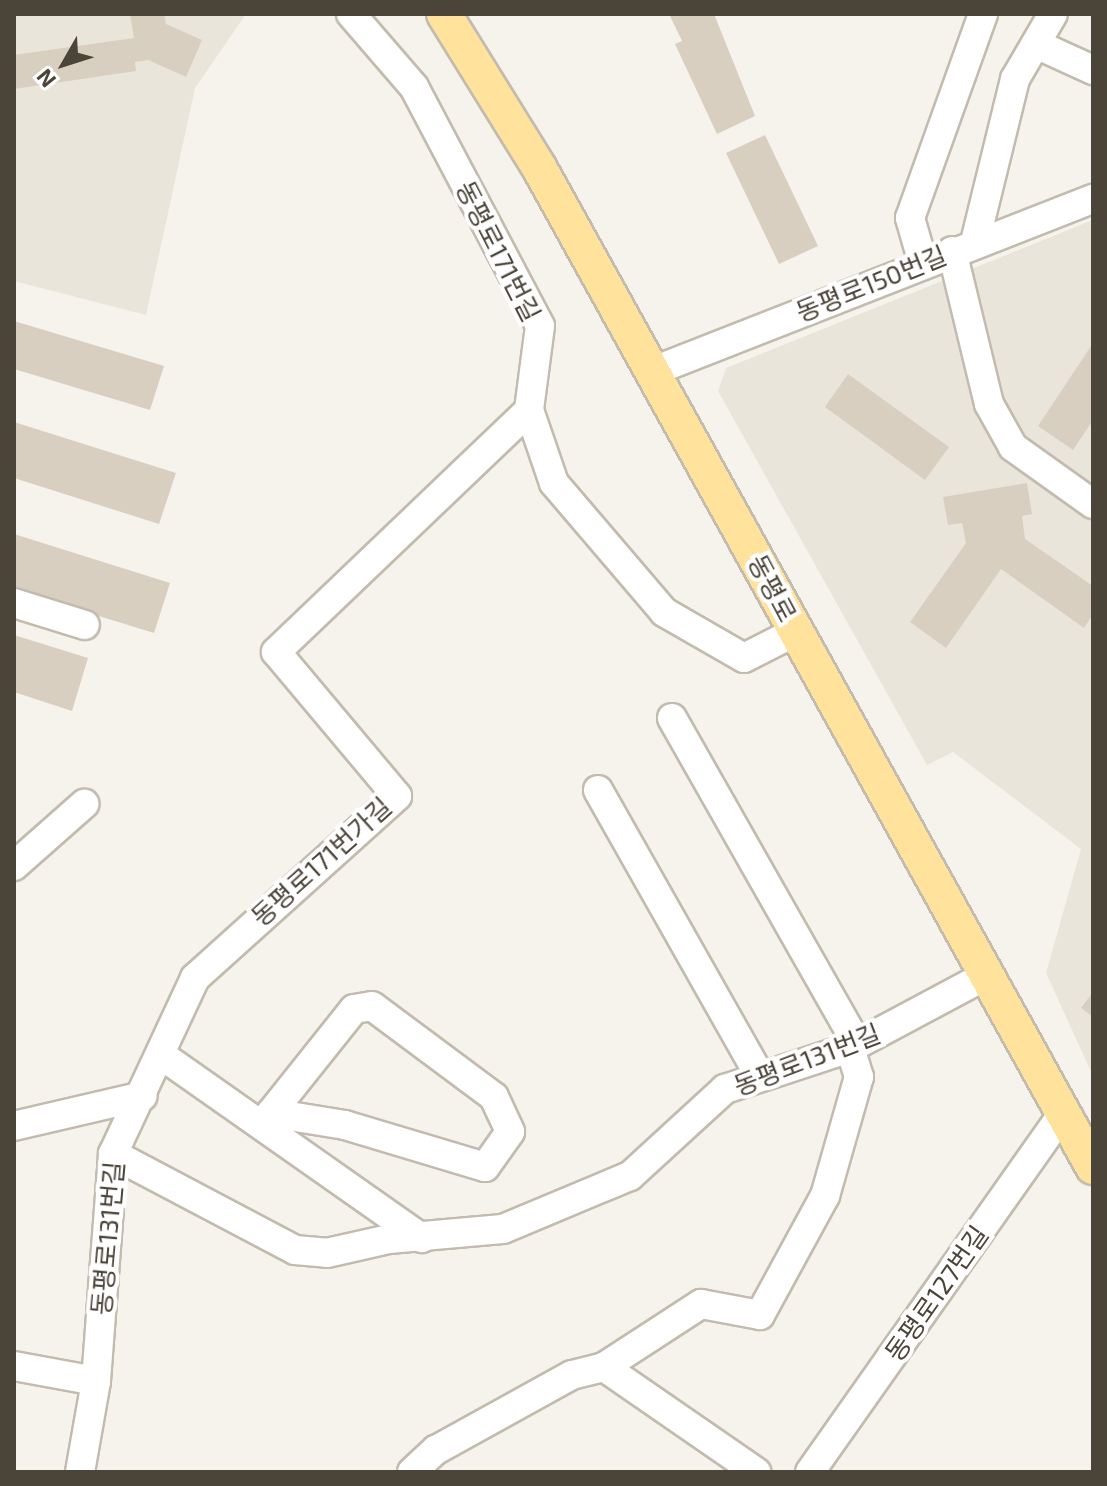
<!DOCTYPE html>
<html>
<head>
<meta charset="utf-8">
<style>
  body { margin:0 }
  #map { position:relative; width:1107px; height:1486px; overflow:hidden; background:#f6f3ec; font-family:"Exo 2","Noto Sans KR",sans-serif }
  div>[style] { position:absolute }
  [style*='--x'] { left:calc(var(--x)*1px); top:calc(var(--y)*1px); width:calc(var(--w)*1px); rotate:calc(var(--a)*1deg) }
  .residential>* { inset:0; background:#eae5da }
  .building>* { inset:0; background:#d8cfc1 }
  .roads { filter:drop-shadow(2px 0 #c2bbae) drop-shadow(-2px 0 #c2bbae) drop-shadow(0 2px #c2bbae) drop-shadow(0 -2px #c2bbae) }
  .minor>* { height:28px; margin:-14px; padding:0 14px; transform-origin:14px; border-radius:14px; background:#fff }
  .major>* { height:34px; margin:-17px; padding:0 17px; transform-origin:17px; border-radius:17px; background:#ffe39c }
  span { translate:-50% -50%; white-space:nowrap; text-align:center; line-height:1.15; -webkit-text-stroke:8px #fff; paint-order:stroke }
  .street-label { font-size:26px; color:#4b4439 }
  .frame { position:absolute; inset:0; border:16px solid #4b4439; pointer-events:none }
  .north { position:absolute; left:24px; top:24px; width:80px; height:80px; -webkit-text-stroke:6px #fff; paint-order:stroke; rotate:231deg; font-size:22px; font-weight:700; line-height:32px; text-align:center; color:#4b4439 }
  .north::after { content:''; display:block; margin:auto; width:28px; height:36px; background:#4b4439; clip-path:polygon(50% 0,100% 100%,50% 72%,0 100%) }
</style>
</head>
<body>
<div id="map">
  <div class="residential">
    <div style="clip-path:polygon(14px 14px,246px 14px,195px 88px,146px 315px,14px 281px)"></div>
    <div style="clip-path:polygon(1093px 220px,1093px 1076px,1046px 973px,1081px 849px,953px 752px,927px 765px,718px 391px,726px 368px)"></div>
  </div>
  <div class="building">
    <div style="clip-path:polygon(130px 14px,164px 14px,166px 24px,202px 40px,186px 77px,148px 60px,135px 62px,136px 71px,14px 89px,14px 55px,134px 38px)"></div>
    <div style="clip-path:polygon(669px 14px,714px 14px,755px 116px,717px 134px,675px 44px,682px 41px)"></div>
    <div style="clip-path:polygon(765px 135px,818px 246px,779px 264px,726px 153px)"></div>
    <div style="clip-path:polygon(14px 321px,164px 366px,150px 410px,14px 369px)"></div>
    <div style="clip-path:polygon(1093px 343px,1093px 420px,1073px 450px,1038px 426px)"></div>
    <div style="clip-path:polygon(848px 374px,949px 447px,925px 480px,825px 407px)"></div>
    <div style="clip-path:polygon(14px 422px,176px 473px,159px 524px,14px 478px)"></div>
    <div style="clip-path:polygon(1027px 483px,1032px 514px,1022px 516px,1025px 539px,1093px 586px,1093px 614px,1084px 628px,1001px 569px,946px 648px,910px 622px,966px 543px,962px 523px,948px 525px,943px 497px)"></div>
    <div style="clip-path:polygon(14px 534px,170px 583px,154px 633px,14px 590px)"></div>
    <div style="clip-path:polygon(14px 635px,88px 658px,72px 711px,14px 692px)"></div>
    <div style="clip-path:polygon(1093px 992px,1093px 1017px,1081px 1008px)"></div>
  </div>
  <div class="roads">
    <div class="minor">
      <div style="--x:351;--y:14;--w:96;--a:49.2"></div>
      <div style="--x:414;--y:87;--w:270;--a:62.2"></div>
      <div style="--x:540;--y:326;--w:85;--a:97.5"></div>
      <div style="--x:529;--y:410;--w:77;--a:71.1"></div>
      <div style="--x:554;--y:483;--w:170;--a:49.5"></div>
      <div style="--x:664;--y:612;--w:92;--a:29.9"></div>
      <div style="--x:744;--y:658;--w:59;--a:-27"></div>
      <div style="--x:1036;--y:44;--w:63;--a:24.5"></div>
      <div style="--x:975;--y:242;--w:168;--a:-76.2"></div>
      <div style="--x:1015;--y:79;--w:75;--a:-59.7"></div>
      <div style="--x:952;--y:251;--w:157;--a:76.4"></div>
      <div style="--x:989;--y:404;--w:49;--a:60.8"></div>
      <div style="--x:1013;--y:447;--w:98;--a:35.5"></div>
      <div style="--x:923;--y:263;--w:47;--a:-106.1"></div>
      <div style="--x:910;--y:218;--w:217;--a:-70.3"></div>
      <div style="--x:651;--y:372;--w:475;--a:-21.4"></div>
      <div style="--x:14;--y:603;--w:74;--a:17.2"></div>
      <div style="--x:672;--y:718;--w:375;--a:60.4"></div>
      <div style="--x:598;--y:790;--w:326;--a:60.5"></div>
      <div style="--x:14;--y:866;--w:94;--a:-41.5"></div>
      <div style="--x:164;--y:1057;--w:315;--a:35.1"></div>
      <div style="--x:262;--y:1123;--w:13;--a:-48"></div>
      <div style="--x:271;--y:1113;--w:133;--a:-51.4"></div>
      <div style="--x:354;--y:1009;--w:18;--a:-9"></div>
      <div style="--x:372;--y:1006;--w:152;--a:36.7"></div>
      <div style="--x:494;--y:1097;--w:38;--a:65"></div>
      <div style="--x:510;--y:1132;--w:43;--a:125.5"></div>
      <div style="--x:485;--y:1167;--w:146;--a:-163.3"></div>
      <div style="--x:345;--y:1125;--w:75;--a:-170.8"></div>
      <div style="--x:14;--y:1126;--w:132;--a:-13.1"></div>
      <div style="--x:113;--y:1154;--w:206;--a:27.8"></div>
      <div style="--x:295;--y:1250;--w:32;--a:5"></div>
      <div style="--x:327;--y:1253;--w:64;--a:-12.7"></div>
      <div style="--x:389;--y:1239;--w:114;--a:-5"></div>
      <div style="--x:503;--y:1229;--w:138;--a:-22.7"></div>
      <div style="--x:630;--y:1176;--w:129;--a:-42.5"></div>
      <div style="--x:725;--y:1089;--w:132;--a:-18.2"></div>
      <div style="--x:850;--y:1048;--w:153;--a:-28.1"></div>
      <div style="--x:14;--y:1366;--w:83;--a:10.4"></div>
      <div style="--x:604;--y:1367;--w:185;--a:34.6"></div>
      <div style="--x:80;--y:1472;--w:92;--a:-80"></div>
      <div style="--x:96;--y:1381;--w:228;--a:-85.7"></div>
      <div style="--x:113;--y:1154;--w:194;--a:-65"></div>
      <div style="--x:195;--y:978;--w:272;--a:-42"></div>
      <div style="--x:397;--y:796;--w:188;--a:-130"></div>
      <div style="--x:276;--y:652;--w:350;--a:-43.7"></div>
      <div style="--x:412;--y:1472;--w:33;--a:-43"></div>
      <div style="--x:436;--y:1450;--w:155;--a:-28.9"></div>
      <div style="--x:572;--y:1375;--w:33;--a:-14"></div>
      <div style="--x:604;--y:1367;--w:116;--a:-33"></div>
      <div style="--x:701;--y:1304;--w:60;--a:10.6"></div>
      <div style="--x:760;--y:1315;--w:136;--a:-61.4"></div>
      <div style="--x:825;--y:1196;--w:124;--a:-74.1"></div>
      <div style="--x:859;--y:1077;--w:30;--a:-107"></div>
      <div style="--x:810;--y:1472;--w:439;--a:-54.8"></div>
    </div>
    <div class="major">
      <div style="--x:444;--y:14;--w:182;--a:58.2"></div>
      <div style="--x:540;--y:169;--w:1141;--a:61.01"></div>
    </div>
  </div>
  <div class="street-label">
    <span style="left:499px;top:251px;rotate:63deg">동평로171번길</span>
    <span style="left:871px;top:283px;rotate:-22deg">동평로150번길</span>
    <span style="left:773px;top:588px;rotate:62deg">동평로</span>
    <span style="left:321px;top:861px;rotate:-42deg">동평로171번가길</span>
    <span style="left:807px;top:1059px;rotate:-21deg">동평로131번길</span>
    <span style="left:107px;top:1238px;rotate:-85deg">동평로131번길</span>
    <span style="left:936px;top:1293px;rotate:-55deg">동평로127번길</span>
  </div>
  <div class="frame"></div>
  <div class="north">N</div>
</div>
</body>
</html>
